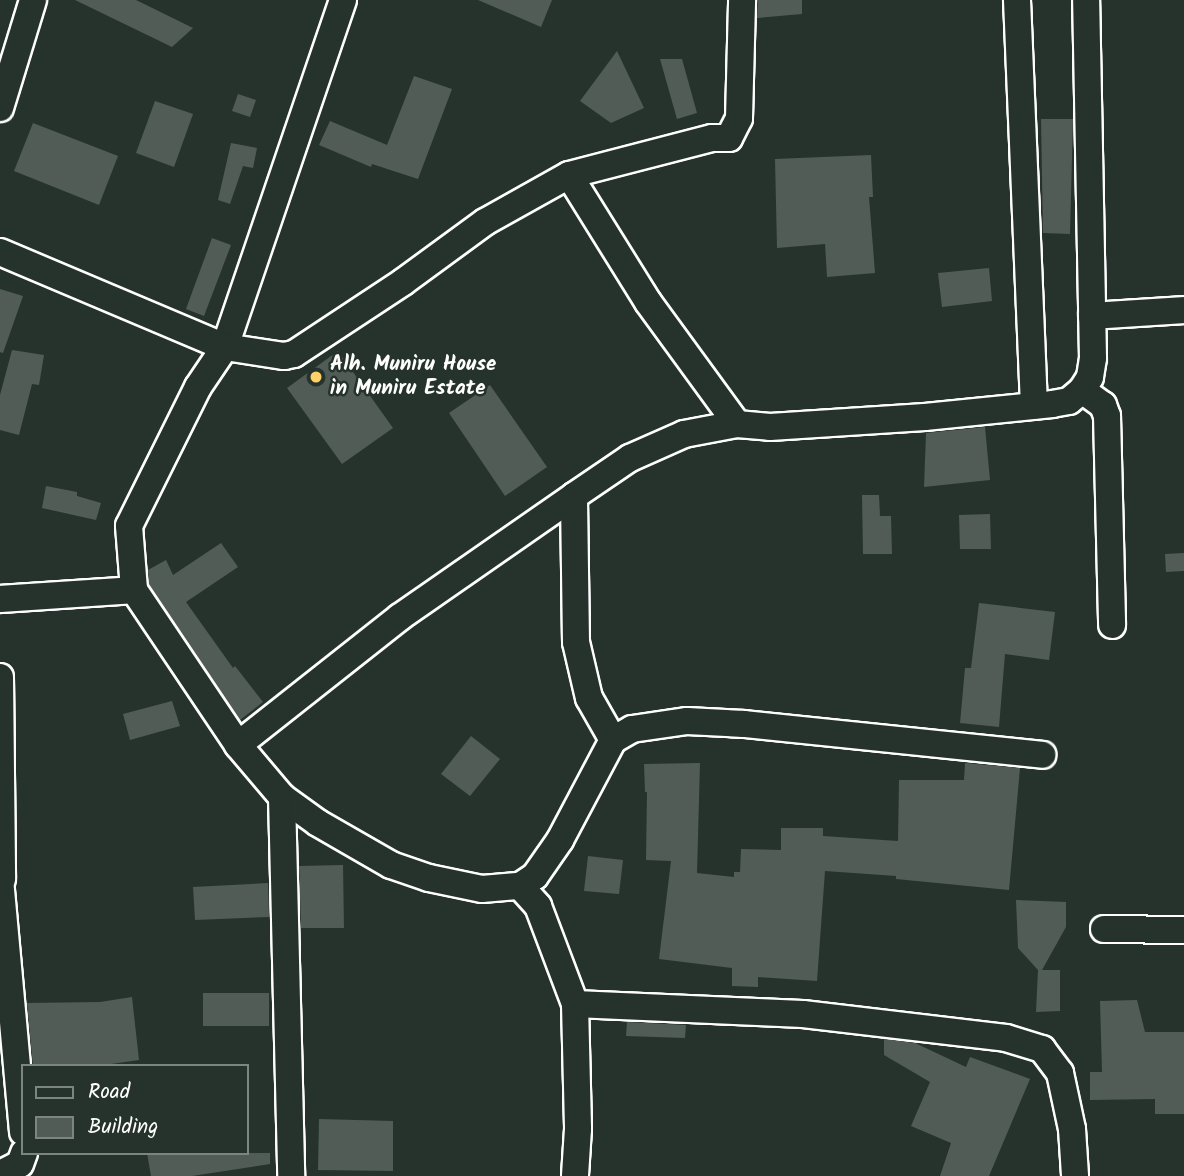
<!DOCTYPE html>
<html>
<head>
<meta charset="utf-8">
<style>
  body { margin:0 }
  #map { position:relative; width:1184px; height:1176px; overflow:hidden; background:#26332d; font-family:Kalam,sans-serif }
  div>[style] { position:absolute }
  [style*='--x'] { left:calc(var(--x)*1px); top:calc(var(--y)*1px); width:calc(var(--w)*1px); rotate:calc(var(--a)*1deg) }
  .building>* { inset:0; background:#515c57 }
  .roads { filter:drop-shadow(2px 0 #fff) drop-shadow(-2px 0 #fff) drop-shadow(0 2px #fff) drop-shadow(0 -2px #fff) }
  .minor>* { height:26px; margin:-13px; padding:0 13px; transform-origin:13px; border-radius:13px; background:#26332d }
  .dots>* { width:19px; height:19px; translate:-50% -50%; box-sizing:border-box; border:4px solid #26332d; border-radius:50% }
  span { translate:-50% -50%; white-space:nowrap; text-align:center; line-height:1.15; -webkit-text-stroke:5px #26332d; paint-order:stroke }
  .poi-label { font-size:21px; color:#fff; font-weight:700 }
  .left { translate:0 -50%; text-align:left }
  .legend { position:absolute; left:21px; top:1064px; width:228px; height:91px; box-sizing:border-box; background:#26332d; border:2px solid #7d8581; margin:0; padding:9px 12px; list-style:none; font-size:21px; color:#fff }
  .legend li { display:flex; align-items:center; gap:14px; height:35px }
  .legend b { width:35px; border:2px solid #7d8581 }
</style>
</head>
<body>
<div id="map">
  <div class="building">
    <div style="clip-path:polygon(75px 0,136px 0,193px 28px,172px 47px)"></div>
    <div style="clip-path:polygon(478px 0,552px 0,541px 27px)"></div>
    <div style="clip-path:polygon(758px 0,802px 0,802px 14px,757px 18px)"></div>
    <div style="clip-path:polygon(617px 51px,644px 108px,611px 123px,580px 101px)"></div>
    <div style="clip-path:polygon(660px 59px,682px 59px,697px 113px,677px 119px)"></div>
    <div style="clip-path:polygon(414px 76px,452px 89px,418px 179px,372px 164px,371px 167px,319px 145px,330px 121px,387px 145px)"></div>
    <div style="clip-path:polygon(238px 94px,256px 100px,250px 117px,232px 111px)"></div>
    <div style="clip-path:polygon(155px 101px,193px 114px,174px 167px,136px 153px)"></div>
    <div style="clip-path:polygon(1041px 119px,1073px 119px,1070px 234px,1043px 233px)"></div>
    <div style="clip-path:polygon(33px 123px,118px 156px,99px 205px,14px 171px)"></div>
    <div style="clip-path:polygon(231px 143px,257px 148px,253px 168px,243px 166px,230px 204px,218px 200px)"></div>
    <div style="clip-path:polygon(871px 155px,873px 197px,869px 197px,875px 273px,827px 277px,825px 244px,777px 248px,775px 159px)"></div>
    <div style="clip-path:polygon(212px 238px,231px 245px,204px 316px,186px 309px)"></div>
    <div style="clip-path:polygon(989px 268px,992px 301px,942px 307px,938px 273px)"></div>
    <div style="clip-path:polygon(0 289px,23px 296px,3px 353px,0 352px)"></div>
    <div style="clip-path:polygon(12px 350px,44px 355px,39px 385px,32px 384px,19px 435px,0 430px,0 395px)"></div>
    <div style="clip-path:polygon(338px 351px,393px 428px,342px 464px,287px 388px)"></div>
    <div style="clip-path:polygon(490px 385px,547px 467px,505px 496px,449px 413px)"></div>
    <div style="clip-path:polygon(985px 427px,990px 480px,924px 487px,926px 433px)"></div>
    <div style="clip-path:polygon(46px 486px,77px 492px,77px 496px,101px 503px,96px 520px,42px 508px)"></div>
    <div style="clip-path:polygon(862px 495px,879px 495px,880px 516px,891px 516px,892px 554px,863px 554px)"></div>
    <div style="clip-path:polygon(990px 514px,991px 549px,960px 549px,959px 515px)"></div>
    <div style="clip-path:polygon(221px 543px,238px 567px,186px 602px,233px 668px,235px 666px,263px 702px,240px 720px,149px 585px,148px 570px,166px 560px,173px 575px)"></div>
    <div style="clip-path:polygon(1184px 553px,1184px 571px,1166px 572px,1165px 554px)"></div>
    <div style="clip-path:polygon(979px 603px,1055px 612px,1049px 660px,1005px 654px,999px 727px,960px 723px,965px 668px,971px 668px)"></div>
    <div style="clip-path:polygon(172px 701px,180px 726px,130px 740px,123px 714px)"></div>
    <div style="clip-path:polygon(471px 736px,500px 759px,470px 796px,441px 774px)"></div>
    <div style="clip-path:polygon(700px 763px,697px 873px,734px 877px,734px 872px,740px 872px,741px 849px,781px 850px,781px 828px,823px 828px,823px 836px,898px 841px,899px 780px,964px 780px,965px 763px,1020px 768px,1009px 890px,896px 879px,896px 876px,825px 871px,817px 981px,758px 977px,758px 987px,732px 986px,732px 968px,659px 959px,671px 861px,646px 860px,647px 792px,645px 792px,644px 764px)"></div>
    <div style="clip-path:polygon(588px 856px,623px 860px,619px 894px,584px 891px)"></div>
    <div style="clip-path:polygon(343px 865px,344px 928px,301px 928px,299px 866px)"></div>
    <div style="clip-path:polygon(268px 883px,269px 917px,195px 920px,193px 887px)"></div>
    <div style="clip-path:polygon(1016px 900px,1066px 902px,1066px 927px,1042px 970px,1060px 970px,1060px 1011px,1036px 1012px,1038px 970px,1018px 948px)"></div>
    <div style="clip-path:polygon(203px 993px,269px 993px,269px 1026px,203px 1026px)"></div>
    <div style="clip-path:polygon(132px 997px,139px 1060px,97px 1066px,33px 1066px,27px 1003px,100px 1002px)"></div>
    <div style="clip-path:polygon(1137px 1000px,1145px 1032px,1184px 1032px,1184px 1114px,1155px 1114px,1155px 1099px,1090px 1100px,1090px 1072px,1102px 1072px,1100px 1001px)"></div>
    <div style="clip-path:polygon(627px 1022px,686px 1025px,685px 1038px,626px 1036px)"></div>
    <div style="clip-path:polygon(884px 1039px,915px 1043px,966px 1067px,970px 1057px,1030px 1079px,989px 1176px,940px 1176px,951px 1143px,911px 1126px,930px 1082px,884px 1055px)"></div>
    <div style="clip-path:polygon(319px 1119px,393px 1121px,393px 1171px,318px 1170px)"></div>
    <div style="clip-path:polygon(147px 1153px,270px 1153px,270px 1164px,192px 1176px,151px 1176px)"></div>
  </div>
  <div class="roads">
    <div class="minor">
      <div style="--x:343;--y:0;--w:367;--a:108.8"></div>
      <div style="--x:225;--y:347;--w:60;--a:8.7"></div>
      <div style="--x:284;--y:356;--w:10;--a:-11"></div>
      <div style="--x:294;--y:354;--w:131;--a:-33.4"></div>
      <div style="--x:403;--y:282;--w:102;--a:-36.2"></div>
      <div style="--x:485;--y:222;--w:96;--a:-29.2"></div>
      <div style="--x:569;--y:175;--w:148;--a:-14.5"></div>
      <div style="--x:712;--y:138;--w:17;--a:0"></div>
      <div style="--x:729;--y:138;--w:22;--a:-63"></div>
      <div style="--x:739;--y:118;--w:118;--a:-88.5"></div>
      <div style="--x:1017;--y:0;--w:406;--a:87.6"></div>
      <div style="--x:0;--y:108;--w:113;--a:-73"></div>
      <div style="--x:569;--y:175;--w:150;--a:58.1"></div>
      <div style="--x:648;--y:302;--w:151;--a:53.9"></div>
      <div style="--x:0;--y:252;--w:244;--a:22.9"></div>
      <div style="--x:225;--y:347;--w:48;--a:124"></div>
      <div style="--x:198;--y:387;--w:155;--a:116.4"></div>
      <div style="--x:129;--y:526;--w:64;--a:85.5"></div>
      <div style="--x:134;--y:590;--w:187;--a:56.1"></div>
      <div style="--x:238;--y:745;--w:68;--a:49.8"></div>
      <div style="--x:282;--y:797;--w:44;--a:35.8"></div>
      <div style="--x:318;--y:823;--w:84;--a:29.9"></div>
      <div style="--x:391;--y:865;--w:40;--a:18.9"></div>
      <div style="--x:429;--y:878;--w:54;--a:11.7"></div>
      <div style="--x:482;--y:889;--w:38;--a:-5"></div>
      <div style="--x:520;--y:886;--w:18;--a:-34"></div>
      <div style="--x:535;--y:876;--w:44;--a:-55.2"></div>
      <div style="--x:560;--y:840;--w:113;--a:-62.1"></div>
      <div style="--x:613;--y:740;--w:22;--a:-30"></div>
      <div style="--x:632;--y:729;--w:56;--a:-8.3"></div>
      <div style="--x:687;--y:721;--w:57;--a:3"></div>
      <div style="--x:744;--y:724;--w:300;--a:5.9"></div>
      <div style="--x:1092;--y:316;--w:92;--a:-3.7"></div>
      <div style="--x:1082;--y:390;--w:26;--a:36"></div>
      <div style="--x:1103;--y:405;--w:12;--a:70"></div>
      <div style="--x:1107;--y:416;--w:209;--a:88.6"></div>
      <div style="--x:0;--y:599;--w:134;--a:-3.8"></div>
      <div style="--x:0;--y:677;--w:202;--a:89.4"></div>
      <div style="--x:613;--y:740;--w:48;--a:-119.7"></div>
      <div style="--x:589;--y:698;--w:57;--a:-103.1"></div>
      <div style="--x:576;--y:642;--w:146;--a:-90.8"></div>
      <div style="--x:574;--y:496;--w:68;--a:-34.2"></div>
      <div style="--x:630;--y:458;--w:59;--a:-24"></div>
      <div style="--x:684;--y:434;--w:54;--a:-10.7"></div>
      <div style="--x:737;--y:424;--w:33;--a:5"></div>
      <div style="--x:770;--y:427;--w:155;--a:-3.7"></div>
      <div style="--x:925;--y:417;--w:128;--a:-5.8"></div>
      <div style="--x:1052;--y:404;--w:17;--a:-10"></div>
      <div style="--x:1069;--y:401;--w:17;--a:-40"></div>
      <div style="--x:1082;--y:390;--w:15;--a:-58"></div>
      <div style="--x:1090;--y:377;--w:19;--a:-81"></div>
      <div style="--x:1093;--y:358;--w:358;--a:-91.1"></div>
      <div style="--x:238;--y:745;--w:206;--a:-38.3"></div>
      <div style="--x:400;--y:617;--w:212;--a:-34.8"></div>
      <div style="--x:282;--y:797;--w:379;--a:88.6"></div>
      <div style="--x:0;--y:879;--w:254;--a:84.8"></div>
      <div style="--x:520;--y:886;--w:27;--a:48"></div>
      <div style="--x:538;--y:906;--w:105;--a:69.3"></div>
      <div style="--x:575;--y:1004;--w:125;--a:88.6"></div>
      <div style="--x:578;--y:1129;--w:47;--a:93.7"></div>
      <div style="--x:1104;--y:929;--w:80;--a:0.7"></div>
      <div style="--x:575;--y:1004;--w:228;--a:2.5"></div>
      <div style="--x:803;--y:1014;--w:204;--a:6.7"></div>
      <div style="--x:1006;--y:1038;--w:38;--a:17"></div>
      <div style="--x:1042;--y:1049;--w:30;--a:53"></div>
      <div style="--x:1060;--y:1073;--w:57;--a:77.9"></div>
      <div style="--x:1072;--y:1129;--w:47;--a:86.3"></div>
      <div style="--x:0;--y:1174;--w:22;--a:-27"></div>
      <div style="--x:20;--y:1164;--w:12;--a:-70"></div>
    </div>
  </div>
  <div class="dots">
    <div style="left:316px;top:377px;background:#ffd166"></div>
  </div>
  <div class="poi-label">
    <span class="left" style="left:330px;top:377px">Alh. Muniru House<br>in Muniru Estate</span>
  </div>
  <ul class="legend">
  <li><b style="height:9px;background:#26332d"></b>Road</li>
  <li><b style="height:19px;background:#515c57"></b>Building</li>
  </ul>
</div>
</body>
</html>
